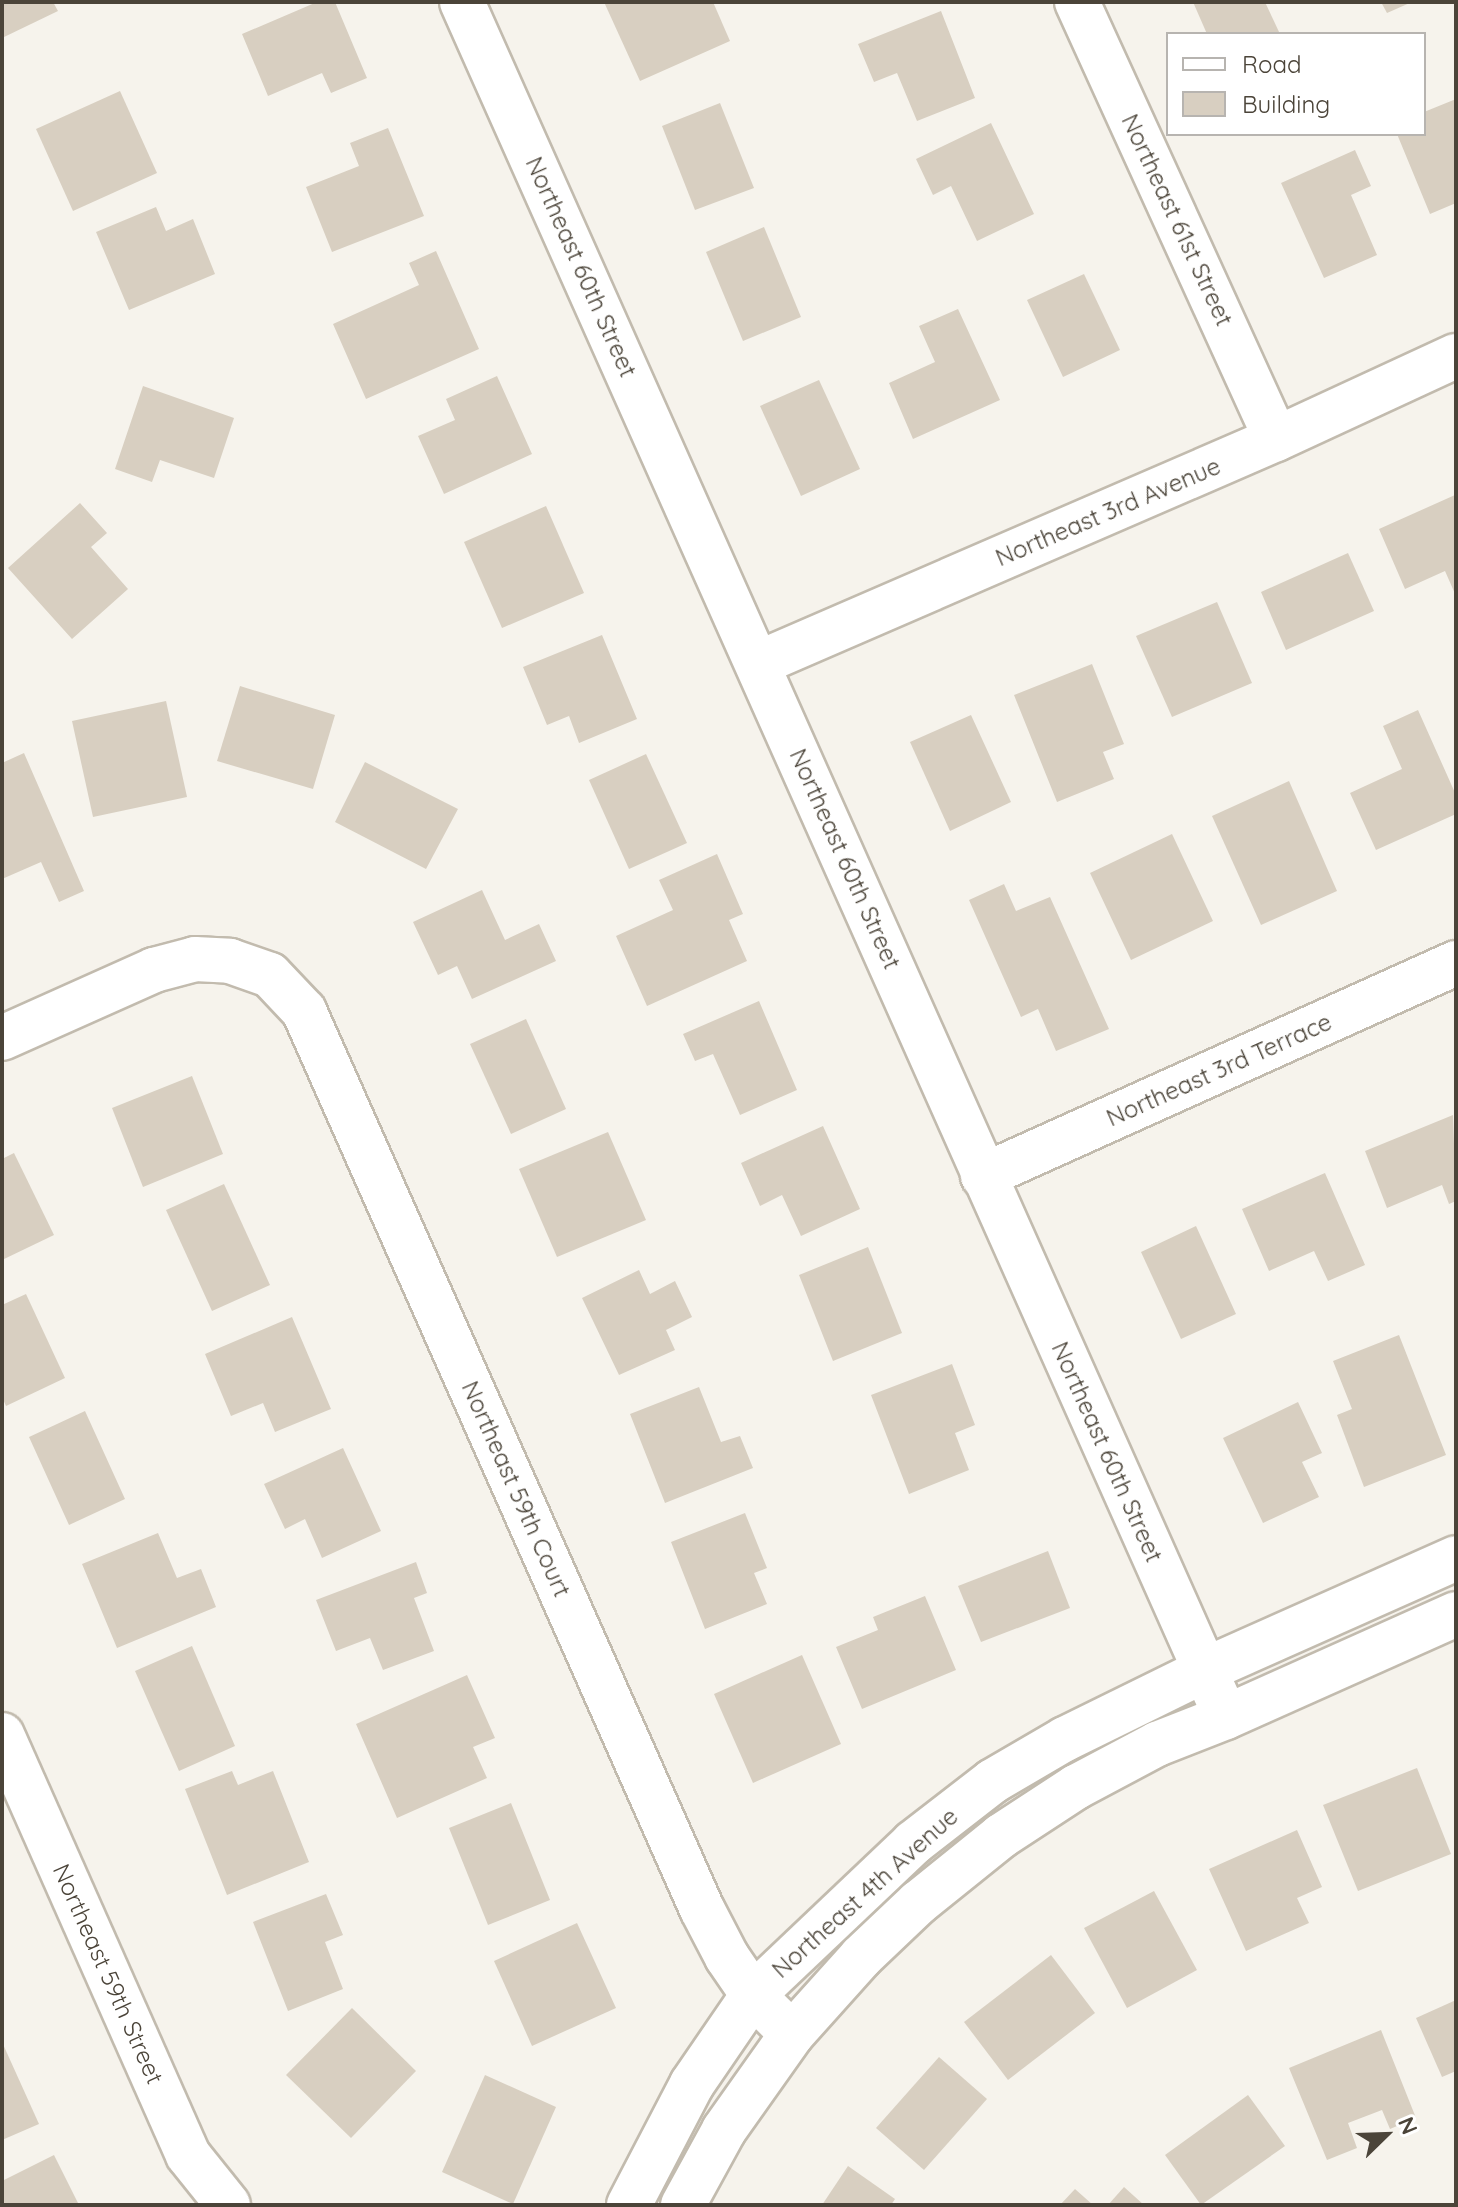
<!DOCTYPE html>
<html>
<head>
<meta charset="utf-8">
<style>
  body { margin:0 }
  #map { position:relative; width:1458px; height:2207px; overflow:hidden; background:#f6f3ec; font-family:Quicksand,sans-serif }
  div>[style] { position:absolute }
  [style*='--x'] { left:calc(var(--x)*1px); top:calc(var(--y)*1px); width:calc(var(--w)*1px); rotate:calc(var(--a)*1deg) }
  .building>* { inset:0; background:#d8cfc1 }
  .roads { filter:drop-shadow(2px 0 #c2bbae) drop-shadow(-2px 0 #c2bbae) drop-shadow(0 2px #c2bbae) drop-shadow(0 -2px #c2bbae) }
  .minor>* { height:44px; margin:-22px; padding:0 22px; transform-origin:22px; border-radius:22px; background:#fff }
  span { translate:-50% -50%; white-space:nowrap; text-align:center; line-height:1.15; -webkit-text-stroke:8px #fff; paint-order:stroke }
  .street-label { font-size:24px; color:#4b4439 }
  .frame { position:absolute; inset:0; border:4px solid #4b4439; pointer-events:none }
  .legend { position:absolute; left:1166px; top:32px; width:260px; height:104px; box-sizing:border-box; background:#fff; border:2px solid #b7b4b0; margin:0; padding:10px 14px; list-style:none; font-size:24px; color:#4b4439 }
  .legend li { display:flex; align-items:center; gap:16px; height:40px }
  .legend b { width:40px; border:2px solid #b7b4b0 }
  .north { position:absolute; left:1346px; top:2095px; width:80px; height:80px; -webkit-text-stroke:6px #fff; paint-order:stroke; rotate:67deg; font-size:22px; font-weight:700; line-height:32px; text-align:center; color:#4b4439 }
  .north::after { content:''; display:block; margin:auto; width:28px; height:36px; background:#4b4439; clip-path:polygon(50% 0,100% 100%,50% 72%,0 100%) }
</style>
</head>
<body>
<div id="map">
  <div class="building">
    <div style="clip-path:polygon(2px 2px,53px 2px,58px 11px,2px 38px)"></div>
    <div style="clip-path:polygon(317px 2px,335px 2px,367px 78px,331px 93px,322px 73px,268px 96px,242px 34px)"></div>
    <div style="clip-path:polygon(604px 2px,713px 2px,730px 41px,640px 81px)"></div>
    <div style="clip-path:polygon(1193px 2px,1265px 2px,1280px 34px,1207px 34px)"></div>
    <div style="clip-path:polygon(1381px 2px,1412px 2px,1387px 13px)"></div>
    <div style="clip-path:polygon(941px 11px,975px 98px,917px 121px,897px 73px,874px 82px,858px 44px)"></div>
    <div style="clip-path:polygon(120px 91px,157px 173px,73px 211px,36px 129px)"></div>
    <div style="clip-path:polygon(1456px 99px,1456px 203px,1430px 214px,1397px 134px,1424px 134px,1424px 112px)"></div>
    <div style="clip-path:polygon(720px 103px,754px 188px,695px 210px,662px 126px)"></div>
    <div style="clip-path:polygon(991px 123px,1034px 214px,977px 241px,951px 186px,933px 195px,916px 159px)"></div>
    <div style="clip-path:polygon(388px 128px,424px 216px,332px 252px,306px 187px,359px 166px,350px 143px)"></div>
    <div style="clip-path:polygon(1355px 150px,1371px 186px,1351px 195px,1377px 255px,1324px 278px,1281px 183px)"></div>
    <div style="clip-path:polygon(156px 207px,166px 231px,193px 219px,215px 274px,129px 310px,96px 232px)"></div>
    <div style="clip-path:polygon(764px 227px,801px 317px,743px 341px,706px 252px)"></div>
    <div style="clip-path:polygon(436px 251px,479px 349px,366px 399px,333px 324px,419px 285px,409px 263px)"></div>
    <div style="clip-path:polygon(1084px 274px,1120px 350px,1063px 377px,1027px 300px)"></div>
    <div style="clip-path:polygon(958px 309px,1000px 400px,913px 439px,889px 383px,935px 362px,919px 326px)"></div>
    <div style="clip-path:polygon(497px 376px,532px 454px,444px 494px,418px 436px,455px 420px,446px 399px)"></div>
    <div style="clip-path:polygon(819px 380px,860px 469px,801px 496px,760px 406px)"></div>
    <div style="clip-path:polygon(143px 386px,234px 418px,214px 478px,160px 460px,152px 482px,115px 469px)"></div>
    <div style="clip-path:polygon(1455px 495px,1456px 596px,1445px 571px,1405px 589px,1379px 529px)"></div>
    <div style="clip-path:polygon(80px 503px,107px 533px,91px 547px,128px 589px,72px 639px,8px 568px)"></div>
    <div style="clip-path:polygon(546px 506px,584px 593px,502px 628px,464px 542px)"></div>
    <div style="clip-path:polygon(1348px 553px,1374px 611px,1286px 650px,1261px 592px)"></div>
    <div style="clip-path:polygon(1217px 602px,1252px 683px,1172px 717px,1136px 636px)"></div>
    <div style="clip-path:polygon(602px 635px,637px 719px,579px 743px,569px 716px,547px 725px,523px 667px)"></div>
    <div style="clip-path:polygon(1092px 664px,1124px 744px,1103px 752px,1114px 779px,1057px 802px,1014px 695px)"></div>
    <div style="clip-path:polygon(240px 686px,335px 715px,313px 789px,217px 761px)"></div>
    <div style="clip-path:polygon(166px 701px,187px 797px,93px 817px,72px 721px)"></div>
    <div style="clip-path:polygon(1418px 710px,1456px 795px,1456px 814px,1376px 850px,1350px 793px,1402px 769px,1383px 726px)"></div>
    <div style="clip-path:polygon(971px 715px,1011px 802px,950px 831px,910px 742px)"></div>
    <div style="clip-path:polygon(24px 753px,84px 891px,59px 902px,41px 862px,2px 879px,2px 763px)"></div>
    <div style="clip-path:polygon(646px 754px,687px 843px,629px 869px,589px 780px)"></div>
    <div style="clip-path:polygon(365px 762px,458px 809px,426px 869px,335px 822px)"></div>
    <div style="clip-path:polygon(1289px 781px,1337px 891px,1261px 925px,1212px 816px)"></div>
    <div style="clip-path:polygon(1172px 834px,1213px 921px,1131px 960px,1090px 873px)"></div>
    <div style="clip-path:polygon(717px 854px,743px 914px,729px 920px,747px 961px,647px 1006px,616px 936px,673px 910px,659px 880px)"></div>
    <div style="clip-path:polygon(1004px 884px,1016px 911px,1050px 897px,1109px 1029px,1056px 1051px,1038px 1009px,1021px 1017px,969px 900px)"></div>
    <div style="clip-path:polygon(482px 890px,505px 940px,539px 924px,556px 961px,472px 999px,457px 966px,438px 975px,413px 922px)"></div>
    <div style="clip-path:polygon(759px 1001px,797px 1090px,740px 1115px,713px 1054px,695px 1061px,683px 1034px)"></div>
    <div style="clip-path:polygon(526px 1019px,566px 1109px,511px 1134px,470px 1044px)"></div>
    <div style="clip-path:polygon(192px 1076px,223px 1154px,143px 1187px,112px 1108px)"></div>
    <div style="clip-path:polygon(1453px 1115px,1456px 1201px,1449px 1204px,1442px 1185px,1387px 1208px,1365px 1151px)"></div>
    <div style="clip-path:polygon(823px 1126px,860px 1209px,801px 1236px,782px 1195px,760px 1206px,741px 1163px)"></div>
    <div style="clip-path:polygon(608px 1132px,646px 1220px,557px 1257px,519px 1169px)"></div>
    <div style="clip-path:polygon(14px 1153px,54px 1235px,2px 1260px,2px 1159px)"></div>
    <div style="clip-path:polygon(1325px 1173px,1365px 1265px,1328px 1281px,1314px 1251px,1269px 1271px,1242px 1209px)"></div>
    <div style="clip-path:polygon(224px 1184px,270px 1285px,212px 1311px,166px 1210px)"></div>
    <div style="clip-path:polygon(1196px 1226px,1236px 1314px,1181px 1339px,1141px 1252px)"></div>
    <div style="clip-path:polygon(868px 1247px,902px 1333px,833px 1361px,799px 1275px)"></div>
    <div style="clip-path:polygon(639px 1270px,650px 1294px,675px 1281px,692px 1317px,666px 1330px,675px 1350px,619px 1375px,582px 1298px)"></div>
    <div style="clip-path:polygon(26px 1294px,65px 1378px,6px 1406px,2px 1397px,2px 1305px)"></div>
    <div style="clip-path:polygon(292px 1317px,331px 1409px,275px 1432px,263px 1403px,231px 1416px,205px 1354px)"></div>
    <div style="clip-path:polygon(1399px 1335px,1446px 1455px,1364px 1487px,1337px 1415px,1352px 1409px,1333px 1361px)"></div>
    <div style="clip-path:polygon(952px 1364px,975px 1425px,955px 1433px,969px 1470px,909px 1494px,871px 1395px)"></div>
    <div style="clip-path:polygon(699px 1387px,721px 1442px,740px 1436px,753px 1468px,665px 1503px,630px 1414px)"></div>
    <div style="clip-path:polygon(1298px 1402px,1322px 1453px,1302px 1462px,1319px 1497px,1263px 1523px,1223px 1438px)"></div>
    <div style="clip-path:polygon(85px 1411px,125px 1499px,69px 1525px,29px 1437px)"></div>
    <div style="clip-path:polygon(343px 1448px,381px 1531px,322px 1558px,305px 1519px,285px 1529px,264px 1484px)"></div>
    <div style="clip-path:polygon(745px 1513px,767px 1568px,754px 1573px,767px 1604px,705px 1629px,671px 1542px)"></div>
    <div style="clip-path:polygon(158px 1533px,177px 1578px,201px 1569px,216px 1607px,117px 1648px,82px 1564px)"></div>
    <div style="clip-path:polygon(1048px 1551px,1070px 1608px,981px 1642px,958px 1586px)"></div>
    <div style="clip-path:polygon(416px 1562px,427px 1593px,414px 1598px,434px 1651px,383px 1670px,370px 1638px,336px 1651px,316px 1600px)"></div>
    <div style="clip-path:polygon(925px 1596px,956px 1670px,862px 1709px,836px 1647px,878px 1630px,873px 1617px)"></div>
    <div style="clip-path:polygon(192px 1646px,235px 1746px,179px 1771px,135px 1671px)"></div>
    <div style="clip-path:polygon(802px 1655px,841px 1744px,753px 1783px,714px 1694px)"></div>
    <div style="clip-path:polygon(467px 1675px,495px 1738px,473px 1747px,487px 1778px,397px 1818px,356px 1724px)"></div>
    <div style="clip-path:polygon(1417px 1768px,1451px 1854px,1358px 1891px,1323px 1805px)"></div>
    <div style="clip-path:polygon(232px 1771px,238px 1785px,273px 1771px,309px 1862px,227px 1895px,185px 1789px)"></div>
    <div style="clip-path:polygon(511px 1803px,550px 1900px,488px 1925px,449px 1828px)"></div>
    <div style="clip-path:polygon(1297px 1830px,1322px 1887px,1297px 1898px,1309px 1923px,1246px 1951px,1209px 1869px)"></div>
    <div style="clip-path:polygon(1154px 1891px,1197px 1970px,1127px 2008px,1084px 1928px)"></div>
    <div style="clip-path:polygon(326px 1894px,343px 1935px,325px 1942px,343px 1989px,288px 2011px,253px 1922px)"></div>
    <div style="clip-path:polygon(577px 1923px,616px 2008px,532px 2046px,494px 1961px)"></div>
    <div style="clip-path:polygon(1051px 1955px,1095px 2013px,1008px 2080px,964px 2022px)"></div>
    <div style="clip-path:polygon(1456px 2000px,1456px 2071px,1442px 2077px,1416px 2018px)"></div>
    <div style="clip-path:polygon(352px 2008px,416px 2071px,351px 2138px,286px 2075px)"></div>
    <div style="clip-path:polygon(1381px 2030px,1416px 2118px,1390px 2129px,1382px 2110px,1348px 2123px,1357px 2148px,1327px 2160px,1289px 2068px)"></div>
    <div style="clip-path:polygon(2px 2042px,39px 2124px,2px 2140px)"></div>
    <div style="clip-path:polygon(939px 2057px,987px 2099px,924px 2170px,876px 2128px)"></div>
    <div style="clip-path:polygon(485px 2075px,556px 2107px,513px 2204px,442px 2172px)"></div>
    <div style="clip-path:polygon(1248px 2095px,1285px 2146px,1201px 2205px,1165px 2155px)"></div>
    <div style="clip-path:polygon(54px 2155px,79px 2205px,2px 2205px,2px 2181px)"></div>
    <div style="clip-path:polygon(848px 2166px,895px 2199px,891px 2205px,822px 2205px)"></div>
    <div style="clip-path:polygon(1124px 2187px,1144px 2205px,1108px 2205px)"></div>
    <div style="clip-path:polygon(1075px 2189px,1093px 2205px,1060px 2205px)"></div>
  </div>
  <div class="roads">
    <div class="minor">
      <div style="--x:462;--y:2;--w:1877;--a:65.99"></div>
      <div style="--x:1077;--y:2;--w:480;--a:65.5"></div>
      <div style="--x:759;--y:663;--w:563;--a:-23.43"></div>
      <div style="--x:1276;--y:439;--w:198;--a:-24.8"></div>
      <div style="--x:2;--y:1038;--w:167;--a:-24.1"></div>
      <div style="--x:154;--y:970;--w:42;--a:-15"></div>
      <div style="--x:195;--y:959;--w:35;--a:3"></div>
      <div style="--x:230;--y:961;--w:42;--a:19.3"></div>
      <div style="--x:270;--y:975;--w:50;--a:46.6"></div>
      <div style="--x:304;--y:1011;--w:982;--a:66.1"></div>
      <div style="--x:702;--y:1909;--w:54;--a:62.5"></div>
      <div style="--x:727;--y:1957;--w:46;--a:55.6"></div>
      <div style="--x:753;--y:1995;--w:55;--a:45"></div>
      <div style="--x:983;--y:1176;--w:519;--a:-24.24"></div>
      <div style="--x:2;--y:1735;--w:459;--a:66.1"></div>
      <div style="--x:188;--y:2155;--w:64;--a:51.3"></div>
      <div style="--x:629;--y:2205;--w:136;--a:-62.5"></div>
      <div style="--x:692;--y:2084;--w:108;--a:-55.6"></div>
      <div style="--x:753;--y:1995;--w:221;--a:-43.5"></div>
      <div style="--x:913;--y:1843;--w:101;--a:-37.8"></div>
      <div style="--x:993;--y:1781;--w:83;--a:-30.3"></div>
      <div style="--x:1065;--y:1739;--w:156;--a:-26.2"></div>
      <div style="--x:1205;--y:1670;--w:275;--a:-24"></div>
      <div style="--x:683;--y:2205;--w:85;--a:-61.3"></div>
      <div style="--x:724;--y:2130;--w:118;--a:-54.7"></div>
      <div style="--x:792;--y:2034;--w:103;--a:-48.1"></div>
      <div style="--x:861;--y:1957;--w:79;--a:-43.5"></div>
      <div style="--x:918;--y:1903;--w:107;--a:-38.9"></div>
      <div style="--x:1001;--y:1836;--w:90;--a:-33.2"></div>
      <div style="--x:1076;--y:1787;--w:92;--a:-28"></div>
      <div style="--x:1157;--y:1744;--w:74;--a:-21.4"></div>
      <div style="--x:1226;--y:1717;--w:252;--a:-24.1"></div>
    </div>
  </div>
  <div class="street-label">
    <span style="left:1177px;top:220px;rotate:65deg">Northeast 61st Street</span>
    <span style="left:581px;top:267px;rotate:66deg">Northeast 60th Street</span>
    <span style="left:1108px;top:512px;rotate:-23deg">Northeast 3rd Avenue</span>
    <span style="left:845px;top:859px;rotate:66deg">Northeast 60th Street</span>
    <span style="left:1219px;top:1070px;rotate:-24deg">Northeast 3rd Terrace</span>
    <span style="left:1107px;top:1452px;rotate:66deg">Northeast 60th Street</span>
    <span style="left:516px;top:1489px;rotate:66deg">Northeast 59th Court</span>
    <span style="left:865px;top:1893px;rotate:-42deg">Northeast 4th Avenue</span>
    <span style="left:108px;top:1974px;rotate:66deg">Northeast 59th Street</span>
  </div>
  <div class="frame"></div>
  <ul class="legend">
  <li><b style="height:10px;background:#fff"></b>Road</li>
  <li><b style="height:22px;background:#d8cfc1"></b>Building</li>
  </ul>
  <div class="north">N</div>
</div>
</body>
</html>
